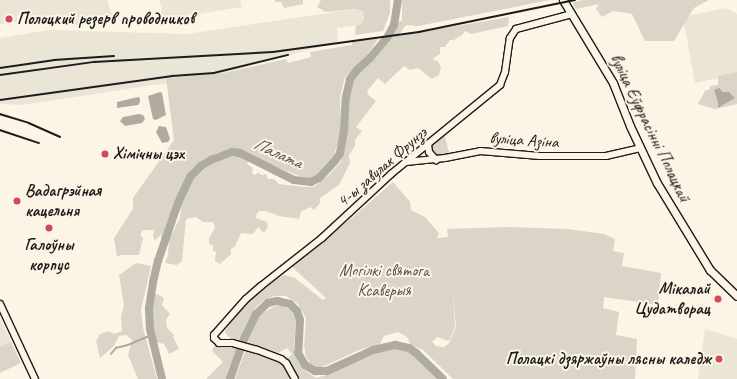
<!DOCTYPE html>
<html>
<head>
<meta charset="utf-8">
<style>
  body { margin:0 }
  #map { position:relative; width:737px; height:379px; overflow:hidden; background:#fcf5e5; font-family:Caveat,sans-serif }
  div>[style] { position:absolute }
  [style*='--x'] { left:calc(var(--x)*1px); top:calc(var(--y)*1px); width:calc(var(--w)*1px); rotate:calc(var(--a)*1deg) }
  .built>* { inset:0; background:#ebe5d6 }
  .green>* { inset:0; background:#dbd5c8 }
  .water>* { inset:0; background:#b0aba1 }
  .stream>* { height:1.5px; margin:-0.75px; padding:0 0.75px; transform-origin:0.75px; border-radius:0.75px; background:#b0aba1 }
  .river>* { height:8px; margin:-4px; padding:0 4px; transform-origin:4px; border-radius:4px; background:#b0aba1 }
  .roads { filter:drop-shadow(1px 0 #1c1c1c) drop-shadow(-1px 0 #1c1c1c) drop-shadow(0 1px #1c1c1c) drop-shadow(0 -1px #1c1c1c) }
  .tertiary>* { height:6px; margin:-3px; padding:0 3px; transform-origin:3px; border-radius:3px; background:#fcf5e5 }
  .secondary>* { height:7px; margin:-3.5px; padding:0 3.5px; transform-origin:3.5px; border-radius:3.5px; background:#fcf5e5 }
  .rail>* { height:1.5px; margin:-0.75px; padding:0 0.75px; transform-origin:0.75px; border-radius:0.75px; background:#1c1c1c }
  .dots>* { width:11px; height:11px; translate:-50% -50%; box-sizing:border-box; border:2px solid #fcf5e5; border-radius:50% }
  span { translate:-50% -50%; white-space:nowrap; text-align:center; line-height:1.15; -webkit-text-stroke:4px #fcf5e5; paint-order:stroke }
  .poi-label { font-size:17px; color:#1c1c1c; font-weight:700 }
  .left { translate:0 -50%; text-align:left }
  .right { translate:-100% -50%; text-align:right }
  .street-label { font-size:17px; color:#1c1c1c }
  .park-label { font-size:17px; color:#555450 }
  .water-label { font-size:18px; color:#575551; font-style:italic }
</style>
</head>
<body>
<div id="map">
  <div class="built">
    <div style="clip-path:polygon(0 0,107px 0,113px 18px,103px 23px,96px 22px,90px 23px,89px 25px,57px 25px,53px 19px,25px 24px,23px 14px,17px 16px,18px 22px,0 24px)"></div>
    <div style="clip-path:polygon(159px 0,240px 0,242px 7px,204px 13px,158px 26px,158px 22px,162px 8px)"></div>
    <div style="clip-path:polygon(726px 8px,737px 14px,737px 74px,695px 83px,683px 17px)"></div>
    <div style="clip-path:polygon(355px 9px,363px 10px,364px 20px,360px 25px,337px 28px,338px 42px,261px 63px,224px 73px,167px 78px,167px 83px,22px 105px,0 104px,0 38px,49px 30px,187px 34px)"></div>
    <div style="clip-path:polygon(0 318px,11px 342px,0 347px)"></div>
    <div style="clip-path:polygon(705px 329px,737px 339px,737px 379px,698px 379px)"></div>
  </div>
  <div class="green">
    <div style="clip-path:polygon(274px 0,303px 0,303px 4px,284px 8px,281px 2px,276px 2px)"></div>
    <div style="clip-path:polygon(321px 0,390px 0,390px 13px,383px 31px,355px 35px,356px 25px,360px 25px,364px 20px,363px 11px,355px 9px,326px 12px,317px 7px)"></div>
    <div style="clip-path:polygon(402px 0,550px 0,418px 26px,406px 25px,398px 36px,509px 17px,508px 26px,471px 34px,465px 31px,462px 35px,454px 40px,450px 40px,445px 47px,440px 47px,440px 54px,433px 58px,435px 61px,437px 60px,441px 67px,439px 75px,432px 79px,418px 68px,410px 70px,404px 66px,385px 84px,378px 78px,368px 90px,367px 94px,376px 101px,356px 127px,362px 131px,355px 140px,355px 146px,349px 155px,350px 163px,339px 185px,320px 198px,320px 203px,314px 210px,311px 207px,304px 210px,301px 212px,299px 219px,279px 216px,266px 211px,259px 211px,256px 215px,256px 218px,267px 222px,268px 227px,264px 233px,258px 227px,253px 234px,241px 233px,235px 246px,231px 249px,231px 254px,220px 264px,215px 261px,216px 252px,213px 251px,213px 245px,209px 244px,209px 238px,215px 228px,213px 222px,203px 222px,196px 217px,186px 219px,182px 261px,177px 265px,165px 263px,168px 255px,169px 239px,180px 218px,181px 204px,186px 196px,189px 186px,192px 180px,200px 172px,212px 164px,228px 157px,239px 156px,249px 160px,247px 164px,253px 168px,252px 173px,255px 175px,259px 172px,259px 174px,263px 175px,266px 174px,268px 179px,274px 179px,279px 184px,304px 187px,314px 187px,329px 175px,340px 163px,344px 146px,349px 97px,353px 79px,384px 47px,399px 21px,402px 21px)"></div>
    <div style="clip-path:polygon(584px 0,709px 0,694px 8px,674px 41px,645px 41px,632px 14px,613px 11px,602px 17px,596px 9px,599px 4px,576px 9px,573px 5px,574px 2px)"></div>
    <div style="clip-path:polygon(378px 39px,368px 54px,345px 77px,340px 97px,341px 128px,337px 146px,332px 159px,321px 171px,312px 178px,304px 178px,262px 161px,241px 151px,230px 149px,217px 153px,200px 164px,187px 176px,170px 215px,163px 245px,161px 245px,161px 234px,155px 241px,153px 236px,154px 230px,143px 230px,140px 235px,143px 238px,139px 255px,121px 255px,117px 257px,114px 238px,133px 209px,133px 198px,174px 140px,166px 78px,224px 73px,286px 59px,288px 63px,311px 57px,310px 52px,352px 45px,352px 42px)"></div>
    <div style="clip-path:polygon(737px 72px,737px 104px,715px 109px,698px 104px,705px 91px,710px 89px,710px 86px,718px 85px,718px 76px)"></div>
    <div style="clip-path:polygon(444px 134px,450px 156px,438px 157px,434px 155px,432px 145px)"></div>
    <div style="clip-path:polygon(evenodd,393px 182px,410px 202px,411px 210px,425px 217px,439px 233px,437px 238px,448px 237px,447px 229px,507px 227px,568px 229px,604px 234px,615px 239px,613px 251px,624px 253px,622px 266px,661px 273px,658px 305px,604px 297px,603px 308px,619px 312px,616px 335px,637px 339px,635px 379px,453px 379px,423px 350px,411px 345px,407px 337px,398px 332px,384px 336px,380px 344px,359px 350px,320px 368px,312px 366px,306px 357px,304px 346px,306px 318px,298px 304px,286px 296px,274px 296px,263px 301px,255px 308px,242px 336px,237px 341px,228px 336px,225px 332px,228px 326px,248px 300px,261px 287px,284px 275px,295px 278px,323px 300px,326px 298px,291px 266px,354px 216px,393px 182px,453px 291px,456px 327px,449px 343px,444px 347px,436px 346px,432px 342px,437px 337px,449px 341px,455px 327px,453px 291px)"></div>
    <div style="clip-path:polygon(136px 263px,151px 266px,141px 310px,143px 328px,157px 379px,138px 379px,128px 355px,132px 340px,126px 335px,119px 336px,114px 346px,100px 358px,96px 341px,100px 334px,109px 331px,114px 334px,122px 331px,121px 317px,124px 305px,119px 275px)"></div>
    <div style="clip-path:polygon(155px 293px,164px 298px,162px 305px,170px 314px,166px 320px,167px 328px,174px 335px,173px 337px,179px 349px,169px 354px,164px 344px,156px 342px,153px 327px,152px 312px)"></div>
    <div style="clip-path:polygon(275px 306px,282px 306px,291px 310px,296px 319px,294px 347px,297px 360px,303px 369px,316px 378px,327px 375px,336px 370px,374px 353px,389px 349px,401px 348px,415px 355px,439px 379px,297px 379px,286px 360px,292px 354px,287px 348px,278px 353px,262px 347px,244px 344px,260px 315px)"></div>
    <div style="clip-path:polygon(11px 342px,21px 363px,0 373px,0 347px)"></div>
    <div style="clip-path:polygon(214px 346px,238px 348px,227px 379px,206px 379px,223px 362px,212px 351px)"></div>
    <div style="clip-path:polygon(246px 349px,282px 364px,292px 379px,235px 379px)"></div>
  </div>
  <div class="water">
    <div style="clip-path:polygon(719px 88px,723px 92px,729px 92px,735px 98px,718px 108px,718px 102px,714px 90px)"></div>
    <div style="clip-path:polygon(160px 92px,162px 93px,166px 115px,156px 120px,153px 119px,148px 96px)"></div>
    <div style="clip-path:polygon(138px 97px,140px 98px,140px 102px,138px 105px,117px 108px,117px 102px)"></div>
    <div style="clip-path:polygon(139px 114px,143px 115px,145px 119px,142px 123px,125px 126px,120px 121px,123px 117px)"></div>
    <div style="clip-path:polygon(159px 126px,166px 127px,170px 139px,168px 142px,162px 143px,156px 132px)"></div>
  </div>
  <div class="stream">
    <div style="--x:111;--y:354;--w:8;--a:-50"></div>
    <div style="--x:116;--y:348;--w:12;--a:-14"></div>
    <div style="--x:128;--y:345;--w:25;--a:-23"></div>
  </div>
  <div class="river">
    <div style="--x:162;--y:379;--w:51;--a:-103.5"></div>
    <div style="--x:150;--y:329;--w:21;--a:-93"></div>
    <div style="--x:149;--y:308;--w:26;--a:-81"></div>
    <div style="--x:153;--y:282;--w:22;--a:-77"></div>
    <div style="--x:158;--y:261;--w:61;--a:-71"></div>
    <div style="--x:178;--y:203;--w:29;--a:-65"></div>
    <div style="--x:190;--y:177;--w:16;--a:-45"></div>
    <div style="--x:201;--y:166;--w:12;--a:-31"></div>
    <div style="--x:211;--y:160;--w:22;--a:-21"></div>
    <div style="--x:232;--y:152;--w:8;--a:7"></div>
    <div style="--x:240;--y:153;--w:60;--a:26.6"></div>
    <div style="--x:294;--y:180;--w:17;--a:7"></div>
    <div style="--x:311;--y:182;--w:9;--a:-27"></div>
    <div style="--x:319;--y:178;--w:23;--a:-47"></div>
    <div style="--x:335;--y:161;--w:9;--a:-58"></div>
    <div style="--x:340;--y:153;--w:23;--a:-80"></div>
    <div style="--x:344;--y:130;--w:33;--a:-87"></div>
    <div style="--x:346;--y:97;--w:18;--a:-77"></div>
    <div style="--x:350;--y:79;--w:11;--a:-52"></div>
    <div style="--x:357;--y:70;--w:18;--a:-43"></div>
    <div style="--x:370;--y:58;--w:26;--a:-50"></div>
    <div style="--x:387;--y:38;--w:15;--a:-62"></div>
    <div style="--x:394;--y:25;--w:25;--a:-81"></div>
    <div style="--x:230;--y:379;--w:42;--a:-70.7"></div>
    <div style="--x:244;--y:339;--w:28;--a:-64"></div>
    <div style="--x:256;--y:314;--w:16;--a:-43"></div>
    <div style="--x:268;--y:303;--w:9;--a:-13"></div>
    <div style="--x:277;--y:301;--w:13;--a:13"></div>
    <div style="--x:290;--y:304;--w:10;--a:45"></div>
    <div style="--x:297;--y:311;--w:9;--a:72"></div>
    <div style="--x:300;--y:320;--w:33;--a:93"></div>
    <div style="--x:298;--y:353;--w:14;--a:60"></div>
    <div style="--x:305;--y:365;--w:12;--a:31"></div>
    <div style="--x:315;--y:371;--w:12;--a:0"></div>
    <div style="--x:327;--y:371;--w:51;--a:-24.5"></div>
    <div style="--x:373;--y:350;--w:23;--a:-13"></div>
    <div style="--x:395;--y:345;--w:14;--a:12"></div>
    <div style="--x:409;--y:348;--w:9;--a:36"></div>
    <div style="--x:416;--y:353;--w:37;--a:44"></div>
  </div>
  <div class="roads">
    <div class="tertiary">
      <div style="--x:428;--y:144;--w:8;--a:83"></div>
      <div style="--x:429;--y:152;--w:11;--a:49"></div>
      <div style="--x:406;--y:162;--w:39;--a:-6"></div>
      <div style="--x:445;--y:158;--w:36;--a:-11"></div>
      <div style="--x:480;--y:151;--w:60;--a:4.8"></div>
      <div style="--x:540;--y:156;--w:66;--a:0"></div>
      <div style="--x:606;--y:156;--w:35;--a:-13"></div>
      <div style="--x:0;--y:304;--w:83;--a:65"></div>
      <div style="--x:295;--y:379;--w:18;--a:-119"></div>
      <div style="--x:286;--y:363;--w:6;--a:-141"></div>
      <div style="--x:281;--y:359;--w:26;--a:-159"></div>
      <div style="--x:257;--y:350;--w:26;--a:-164"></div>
      <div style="--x:232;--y:343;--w:13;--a:180"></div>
      <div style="--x:219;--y:343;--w:7;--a:-135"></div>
      <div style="--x:214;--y:338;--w:3;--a:-90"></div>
      <div style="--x:214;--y:335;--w:48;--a:-48.4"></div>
      <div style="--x:246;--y:299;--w:20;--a:-41"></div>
      <div style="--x:261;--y:286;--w:78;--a:-38.2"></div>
      <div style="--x:322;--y:238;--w:94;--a:-42.8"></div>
      <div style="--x:391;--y:174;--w:141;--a:-39.2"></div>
      <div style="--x:500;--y:85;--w:14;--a:-69"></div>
      <div style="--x:505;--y:72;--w:34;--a:-82"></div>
      <div style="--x:510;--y:38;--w:11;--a:-56"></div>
      <div style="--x:516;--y:29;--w:58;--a:-15"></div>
    </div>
    <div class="secondary">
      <div style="--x:563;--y:0;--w:97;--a:58.9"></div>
      <div style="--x:613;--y:83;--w:46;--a:68.4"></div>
      <div style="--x:630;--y:126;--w:63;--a:64.7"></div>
      <div style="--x:657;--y:183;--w:102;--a:58.7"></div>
      <div style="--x:710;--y:270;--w:37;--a:44"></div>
    </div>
  </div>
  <div class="rail">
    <div style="--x:0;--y:68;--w:55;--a:-8.4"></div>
    <div style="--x:54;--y:60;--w:60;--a:-3.8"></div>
    <div style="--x:0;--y:75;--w:95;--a:-7.9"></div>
    <div style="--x:94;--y:62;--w:179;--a:-3.2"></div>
    <div style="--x:273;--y:52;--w:147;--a:-7.8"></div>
    <div style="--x:419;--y:32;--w:159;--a:-11.6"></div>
    <div style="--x:0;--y:100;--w:174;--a:-7.9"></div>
    <div style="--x:172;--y:76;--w:42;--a:-4.1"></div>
    <div style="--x:214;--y:73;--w:76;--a:-13.7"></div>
    <div style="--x:0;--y:114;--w:30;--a:17"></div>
    <div style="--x:29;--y:123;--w:34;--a:24"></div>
    <div style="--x:0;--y:130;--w:41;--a:18.4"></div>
  </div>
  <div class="dots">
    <div style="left:9px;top:19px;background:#d1495b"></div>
    <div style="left:105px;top:154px;background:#d1495b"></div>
    <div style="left:17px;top:201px;background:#d1495b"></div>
    <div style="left:49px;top:228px;background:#d1495b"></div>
    <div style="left:718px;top:299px;background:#d1495b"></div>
    <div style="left:719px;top:359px;background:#d1495b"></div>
  </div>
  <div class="poi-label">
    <span class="left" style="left:17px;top:19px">Полоцкий резерв проводников</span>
    <span class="left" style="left:113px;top:154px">Хімічны цэх</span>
    <span class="left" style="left:25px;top:201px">Вадагрэйная<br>кацельня</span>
    <span style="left:49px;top:255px">Галоўны<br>корпус</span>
    <span class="right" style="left:710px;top:299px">Мікалай<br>Цудатворац</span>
    <span class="right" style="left:711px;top:359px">Полацкі дзяржаўны лясны каледж</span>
  </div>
  <div class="street-label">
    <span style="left:650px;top:128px;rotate:64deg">вуліца Еўфрасінні Полацкай</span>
    <span style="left:524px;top:140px;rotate:4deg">вуліца Азіна</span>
    <span style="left:382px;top:167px;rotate:-41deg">4-ы завулак Фрунзэ</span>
  </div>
  <div class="park-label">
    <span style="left:384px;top:281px">Могілкі святога<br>Ксаверыя</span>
  </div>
  <div class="water-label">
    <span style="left:278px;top:153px;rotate:24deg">Палата</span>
  </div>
</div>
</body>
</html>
